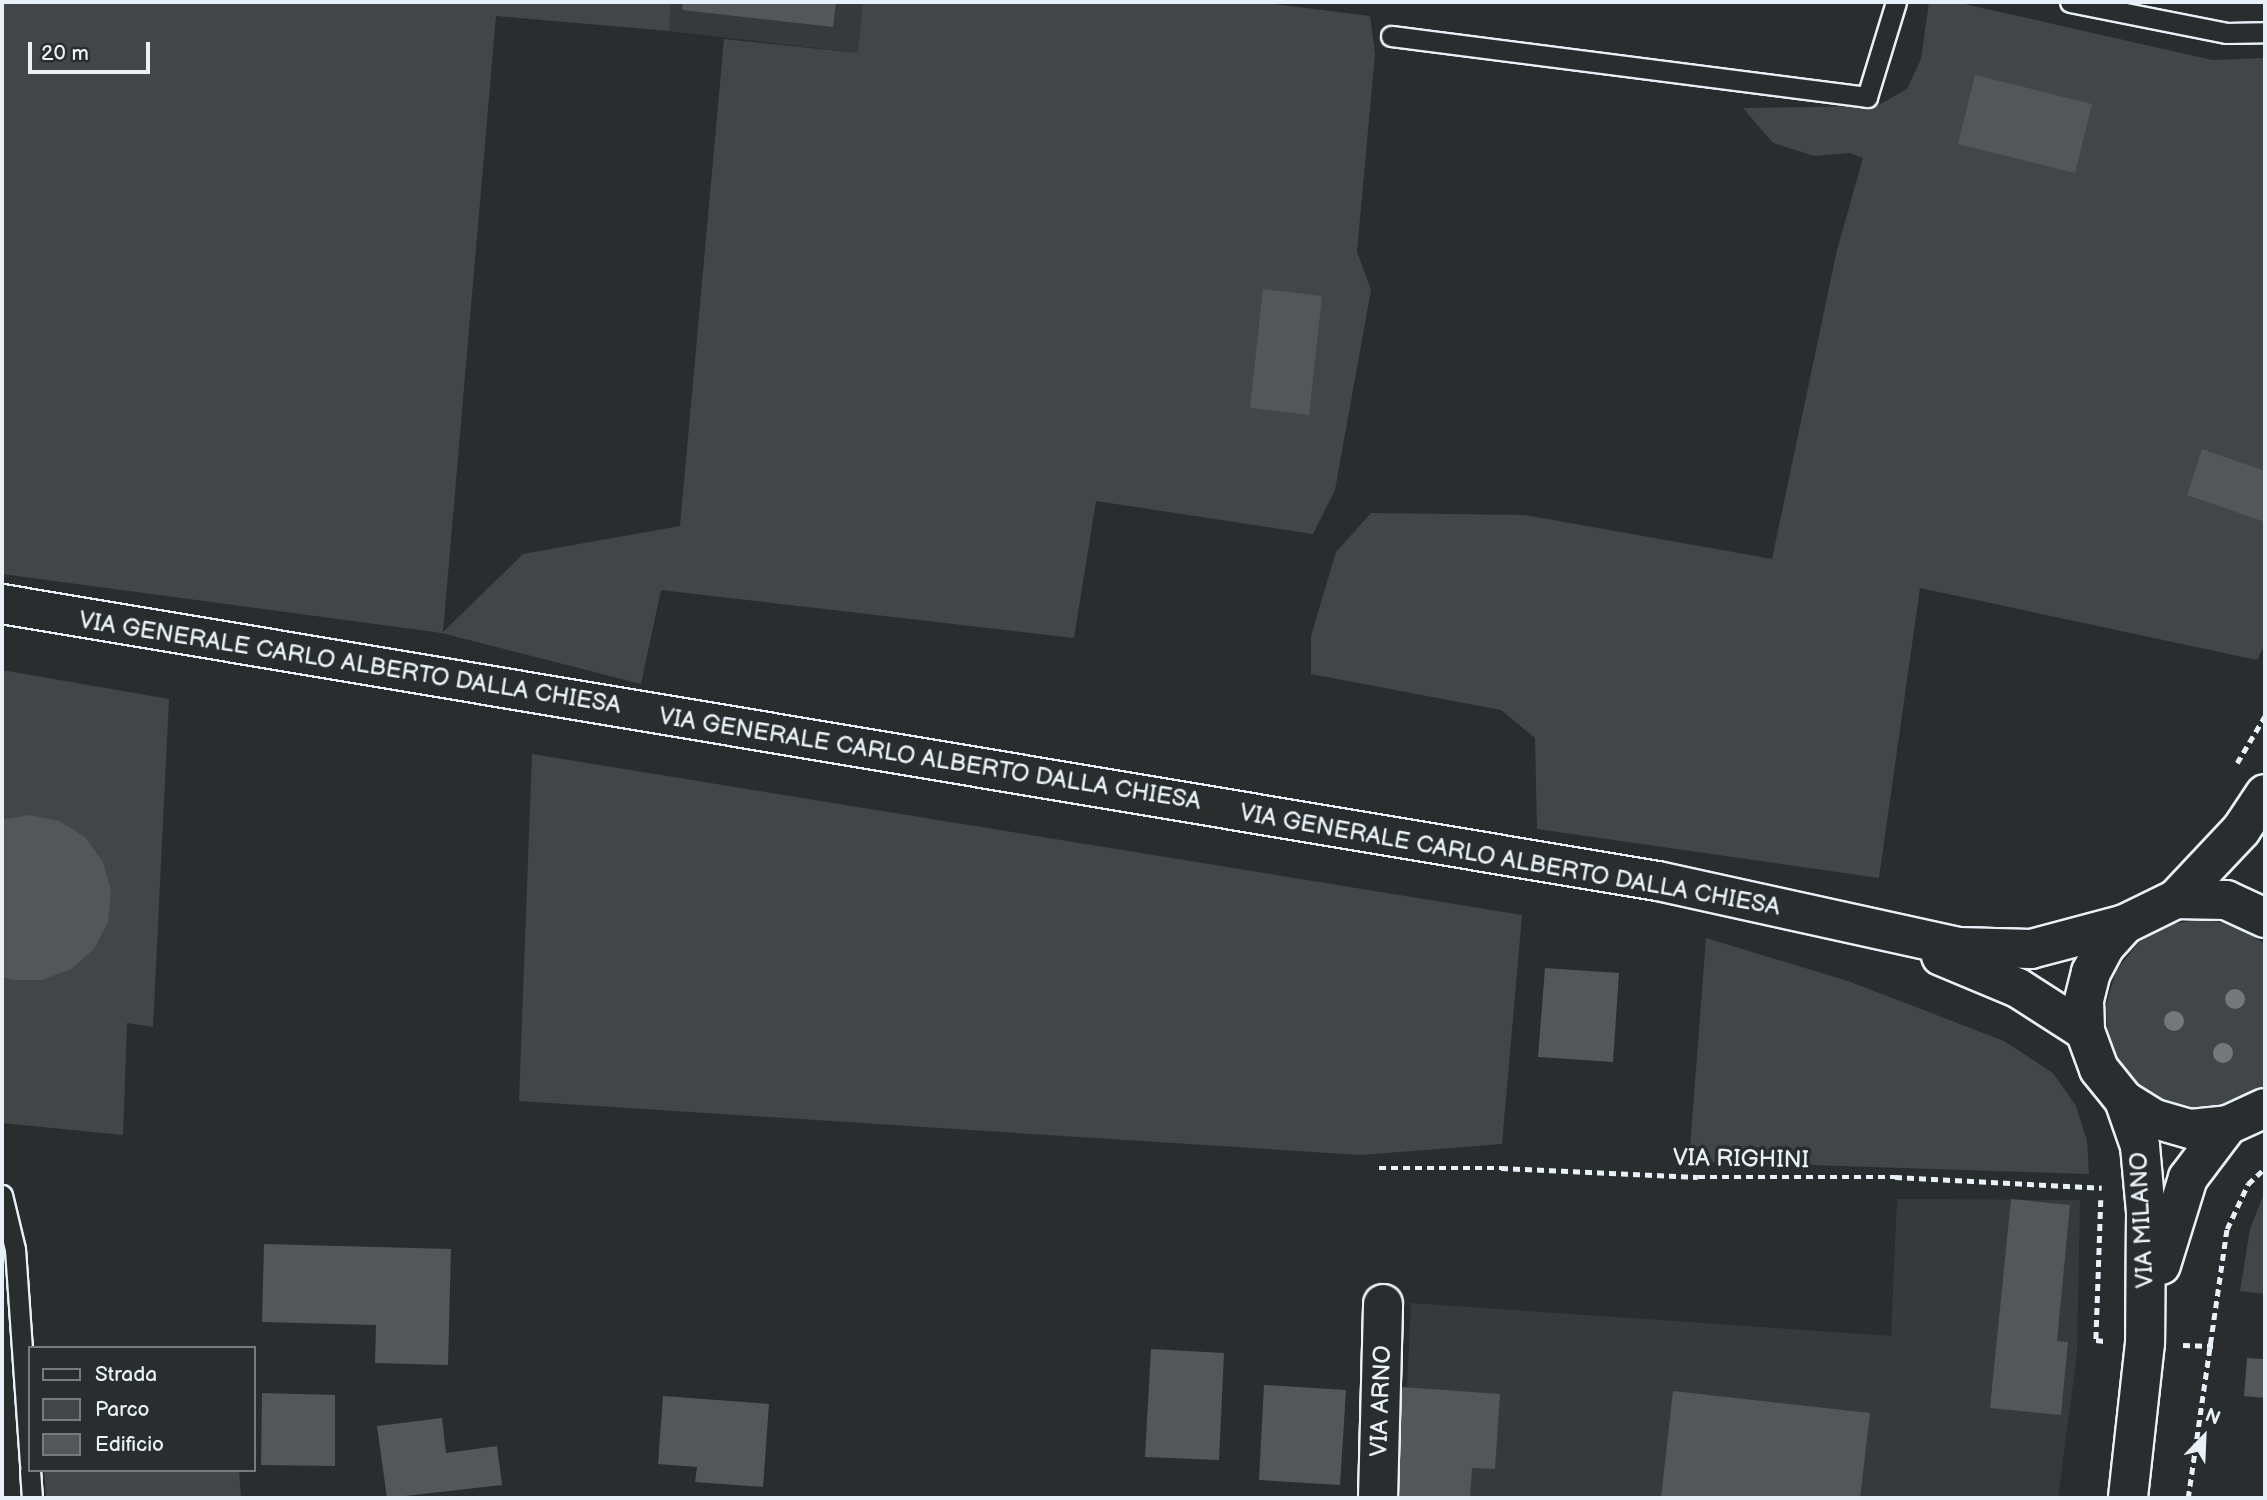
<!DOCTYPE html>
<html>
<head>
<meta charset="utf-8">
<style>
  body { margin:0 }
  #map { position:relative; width:2267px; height:1500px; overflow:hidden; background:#2a2d2e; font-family:"Balsamiq Sans",sans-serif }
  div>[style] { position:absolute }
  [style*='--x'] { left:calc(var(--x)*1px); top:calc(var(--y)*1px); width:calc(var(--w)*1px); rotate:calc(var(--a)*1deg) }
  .built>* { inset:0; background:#363a3b }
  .green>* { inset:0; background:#424648 }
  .building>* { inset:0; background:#535759 }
  .path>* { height:4.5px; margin-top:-2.25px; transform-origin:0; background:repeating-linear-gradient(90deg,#e8f1f8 0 7px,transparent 0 12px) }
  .roads { filter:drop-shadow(2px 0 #e8f1f8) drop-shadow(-2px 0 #e8f1f8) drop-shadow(0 2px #e8f1f8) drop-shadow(0 -2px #e8f1f8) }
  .lane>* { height:19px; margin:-9.5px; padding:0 9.5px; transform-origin:9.5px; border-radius:9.5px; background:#2a2d2e }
  .street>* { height:38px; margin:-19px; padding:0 19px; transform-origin:19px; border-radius:19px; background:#2a2d2e }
  .secondary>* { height:38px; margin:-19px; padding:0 19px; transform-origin:19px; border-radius:19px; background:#2a2d2e }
  .trees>* { width:20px; height:20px; margin:-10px; border-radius:50%; background:#73787b }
  span { translate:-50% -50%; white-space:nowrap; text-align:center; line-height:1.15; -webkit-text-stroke:7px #2a2d2e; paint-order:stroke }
  .street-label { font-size:24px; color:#e8f1f8 }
  .frame { position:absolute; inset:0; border:4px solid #e8f1f8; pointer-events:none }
  .legend { position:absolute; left:28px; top:1346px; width:228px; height:126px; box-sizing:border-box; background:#2a2d2e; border:2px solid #767b7f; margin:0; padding:9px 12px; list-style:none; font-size:21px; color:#e8f1f8 }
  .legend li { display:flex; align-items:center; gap:14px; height:35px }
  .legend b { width:35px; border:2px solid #767b7f }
  .north { position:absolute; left:2169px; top:1402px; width:70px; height:70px; -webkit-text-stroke:5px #2a2d2e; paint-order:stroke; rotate:23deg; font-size:19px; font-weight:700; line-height:28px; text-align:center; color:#e8f1f8 }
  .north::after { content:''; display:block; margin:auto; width:24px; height:32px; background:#e8f1f8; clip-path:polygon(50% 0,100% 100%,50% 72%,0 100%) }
  .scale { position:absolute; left:28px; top:42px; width:122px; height:32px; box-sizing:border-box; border:4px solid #e8f1f8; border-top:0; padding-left:9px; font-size:21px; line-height:24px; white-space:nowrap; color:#e8f1f8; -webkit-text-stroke:5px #2a2d2e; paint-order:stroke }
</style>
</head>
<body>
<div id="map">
  <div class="built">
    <div style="clip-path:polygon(671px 2px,863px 2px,858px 53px,669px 31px)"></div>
    <div style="clip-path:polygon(1897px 1199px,2080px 1200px,2077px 1354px,2058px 1498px,1402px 1498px,1411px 1303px,1891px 1336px)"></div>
  </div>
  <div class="green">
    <div style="clip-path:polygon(2px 2px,671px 2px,669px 31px,496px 16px,443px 632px,523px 554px,680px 526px,724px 39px,858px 53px,863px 2px,1258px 2px,1370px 16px,1375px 54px,1357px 252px,1371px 290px,1335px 490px,1313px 534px,1096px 501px,1074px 638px,661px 590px,641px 684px,442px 633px,2px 574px)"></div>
    <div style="clip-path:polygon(1929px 2px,1956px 2px,2212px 60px,2265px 58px,2265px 644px,2257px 660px,1920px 588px,1879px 878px,1537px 829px,1535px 738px,1501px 710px,1311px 674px,1311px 636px,1336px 552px,1371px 513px,1525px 515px,1772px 559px,1837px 250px,1863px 158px,1850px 153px,1814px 156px,1773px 143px,1743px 108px,1877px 106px,1907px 89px,1921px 59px)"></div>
    <div style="clip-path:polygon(2px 670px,169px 699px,153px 1027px,127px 1023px,123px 1135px,2px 1123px)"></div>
    <div style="clip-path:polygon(532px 754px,1522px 915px,1502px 1144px,1360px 1155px,519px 1101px)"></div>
    <div style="clip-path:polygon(2202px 919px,2237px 926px,2265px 944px,2265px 1084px,2250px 1097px,2217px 1109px,2182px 1109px,2149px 1096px,2123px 1071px,2108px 1040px,2106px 1005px,2116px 971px,2138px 943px,2167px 925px)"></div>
    <div style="clip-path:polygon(1706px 938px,1848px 981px,2004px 1041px,2053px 1073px,2076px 1106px,2087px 1141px,2089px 1174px,1689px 1161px)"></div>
    <div style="clip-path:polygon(2265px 1191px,2265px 1294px,2240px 1291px,2250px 1229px)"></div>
    <div style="clip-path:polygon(44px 1470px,239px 1470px,241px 1498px,46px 1498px)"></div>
  </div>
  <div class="building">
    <div style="clip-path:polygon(683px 2px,836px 2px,833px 27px,682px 10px)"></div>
    <div style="clip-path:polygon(1975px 75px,2092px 104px,2075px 173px,1958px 144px)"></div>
    <div style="clip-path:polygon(1263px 289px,1322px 296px,1309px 415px,1250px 408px)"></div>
    <div style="clip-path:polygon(2202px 449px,2265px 471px,2265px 522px,2187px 495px)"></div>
    <div style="clip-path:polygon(29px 815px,59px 821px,85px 837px,103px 862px,111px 891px,108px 922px,94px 949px,71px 969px,42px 980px,12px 980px,2px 976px,2px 820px)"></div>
    <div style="clip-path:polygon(1545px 968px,1619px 973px,1613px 1062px,1538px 1057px)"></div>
    <div style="clip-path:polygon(2011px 1199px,2070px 1205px,2057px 1341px,2068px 1342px,2061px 1415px,1990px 1408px)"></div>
    <div style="clip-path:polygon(264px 1244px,451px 1249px,448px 1365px,375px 1363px,376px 1325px,262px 1322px)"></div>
    <div style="clip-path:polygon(1151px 1349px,1224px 1353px,1219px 1460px,1145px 1457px)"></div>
    <div style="clip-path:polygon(2247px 1358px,2265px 1359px,2265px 1398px,2244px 1396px)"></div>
    <div style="clip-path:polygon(1264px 1385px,1346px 1390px,1340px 1485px,1259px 1480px)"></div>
    <div style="clip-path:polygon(1402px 1387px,1500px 1394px,1495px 1469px,1472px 1468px,1470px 1498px,1396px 1498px)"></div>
    <div style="clip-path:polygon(1673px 1391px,1870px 1413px,1860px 1498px,1661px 1498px)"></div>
    <div style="clip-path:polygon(262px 1393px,335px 1395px,335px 1466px,261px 1465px)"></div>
    <div style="clip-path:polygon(663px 1396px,769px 1404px,763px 1487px,695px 1482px,697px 1467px,658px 1464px)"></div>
    <div style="clip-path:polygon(442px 1418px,446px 1453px,497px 1446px,502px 1485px,387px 1498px,377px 1426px)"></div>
  </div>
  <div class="path">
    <div style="--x:2237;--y:763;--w:55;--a:-59.2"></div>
    <div style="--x:1379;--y:1168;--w:122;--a:0"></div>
    <div style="--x:1501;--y:1168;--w:197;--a:2.6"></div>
    <div style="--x:1698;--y:1177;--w:197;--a:0"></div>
    <div style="--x:1895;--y:1177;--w:207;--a:3"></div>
    <div style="--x:2101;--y:1200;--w:140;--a:92"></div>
    <div style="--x:2096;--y:1340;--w:8;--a:7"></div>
    <div style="--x:2183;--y:1345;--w:30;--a:2"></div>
    <div style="--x:2188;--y:1498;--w:272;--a:-81.8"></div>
    <div style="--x:2227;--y:1229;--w:50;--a:-65"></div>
    <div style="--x:2248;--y:1184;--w:23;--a:-43"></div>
  </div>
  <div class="roads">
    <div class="lane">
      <div style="--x:2070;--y:2;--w:159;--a:11.2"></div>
      <div style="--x:2226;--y:33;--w:39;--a:-1"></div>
      <div style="--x:1391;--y:36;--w:480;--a:7.3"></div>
      <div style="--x:1867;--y:97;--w:99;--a:-73"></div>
      <div style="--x:2;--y:1195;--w:56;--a:76.5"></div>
      <div style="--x:15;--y:1249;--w:216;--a:86"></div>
      <div style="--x:30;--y:1470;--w:28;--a:86"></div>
    </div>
    <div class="street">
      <div style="--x:1378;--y:1498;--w:194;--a:-88.5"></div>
    </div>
    <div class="secondary">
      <div style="--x:2;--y:604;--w:1679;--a:9.5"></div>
      <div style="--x:1658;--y:881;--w:308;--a:12.4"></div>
      <div style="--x:1959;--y:947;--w:72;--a:1.6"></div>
      <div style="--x:2031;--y:949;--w:97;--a:-14.9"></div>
      <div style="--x:2176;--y:899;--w:95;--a:-46.7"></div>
      <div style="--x:2241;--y:830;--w:43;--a:-56.3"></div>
      <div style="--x:2265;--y:918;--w:43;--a:-155.2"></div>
      <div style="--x:2226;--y:900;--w:50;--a:-178.9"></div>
      <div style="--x:2176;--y:899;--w:57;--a:153.9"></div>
      <div style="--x:2125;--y:924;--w:30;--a:132"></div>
      <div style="--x:2105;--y:946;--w:30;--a:118"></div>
      <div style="--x:2091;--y:972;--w:30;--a:104"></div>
      <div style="--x:2084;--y:1001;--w:30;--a:88"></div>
      <div style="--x:2085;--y:1031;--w:40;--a:69.8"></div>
      <div style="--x:2099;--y:1069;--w:40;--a:51"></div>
      <div style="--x:2124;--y:1100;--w:36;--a:32"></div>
      <div style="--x:2155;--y:1119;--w:37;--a:16"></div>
      <div style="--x:2191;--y:1129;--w:37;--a:-6"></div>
      <div style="--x:2228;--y:1125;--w:41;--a:-24.7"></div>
      <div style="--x:1941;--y:956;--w:83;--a:22.6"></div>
      <div style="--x:2018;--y:988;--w:80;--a:32.7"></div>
      <div style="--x:2124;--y:1100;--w:49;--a:70.8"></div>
      <div style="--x:2140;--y:1146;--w:66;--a:84.8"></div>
      <div style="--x:2146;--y:1212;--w:131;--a:90.4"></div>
      <div style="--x:2145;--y:1343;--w:156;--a:96.3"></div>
      <div style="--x:2161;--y:1265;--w:91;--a:-72.8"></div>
      <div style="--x:2188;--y:1178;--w:66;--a:-53"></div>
    </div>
  </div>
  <div class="trees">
    <div style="left:2235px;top:999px"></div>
    <div style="left:2174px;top:1021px"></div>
    <div style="left:2223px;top:1053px"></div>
  </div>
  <div class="street-label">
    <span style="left:350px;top:663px;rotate:9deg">VIA GENERALE CARLO ALBERTO DALLA CHIESA</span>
    <span style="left:930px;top:759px;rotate:9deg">VIA GENERALE CARLO ALBERTO DALLA CHIESA</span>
    <span style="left:1510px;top:860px;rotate:10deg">VIA GENERALE CARLO ALBERTO DALLA CHIESA</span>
    <span style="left:1741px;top:1159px;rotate:1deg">VIA RIGHINI</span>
    <span style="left:2142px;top:1220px;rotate:-93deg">VIA MILANO</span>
    <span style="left:1381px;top:1401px;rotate:-88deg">VIA ARNO</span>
  </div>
  <div class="frame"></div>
  <ul class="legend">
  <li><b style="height:9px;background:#2a2d2e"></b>Strada</li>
  <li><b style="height:19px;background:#424648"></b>Parco</li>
  <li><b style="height:19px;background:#535759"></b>Edificio</li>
  </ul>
  <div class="north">N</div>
  <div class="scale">20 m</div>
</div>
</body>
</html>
